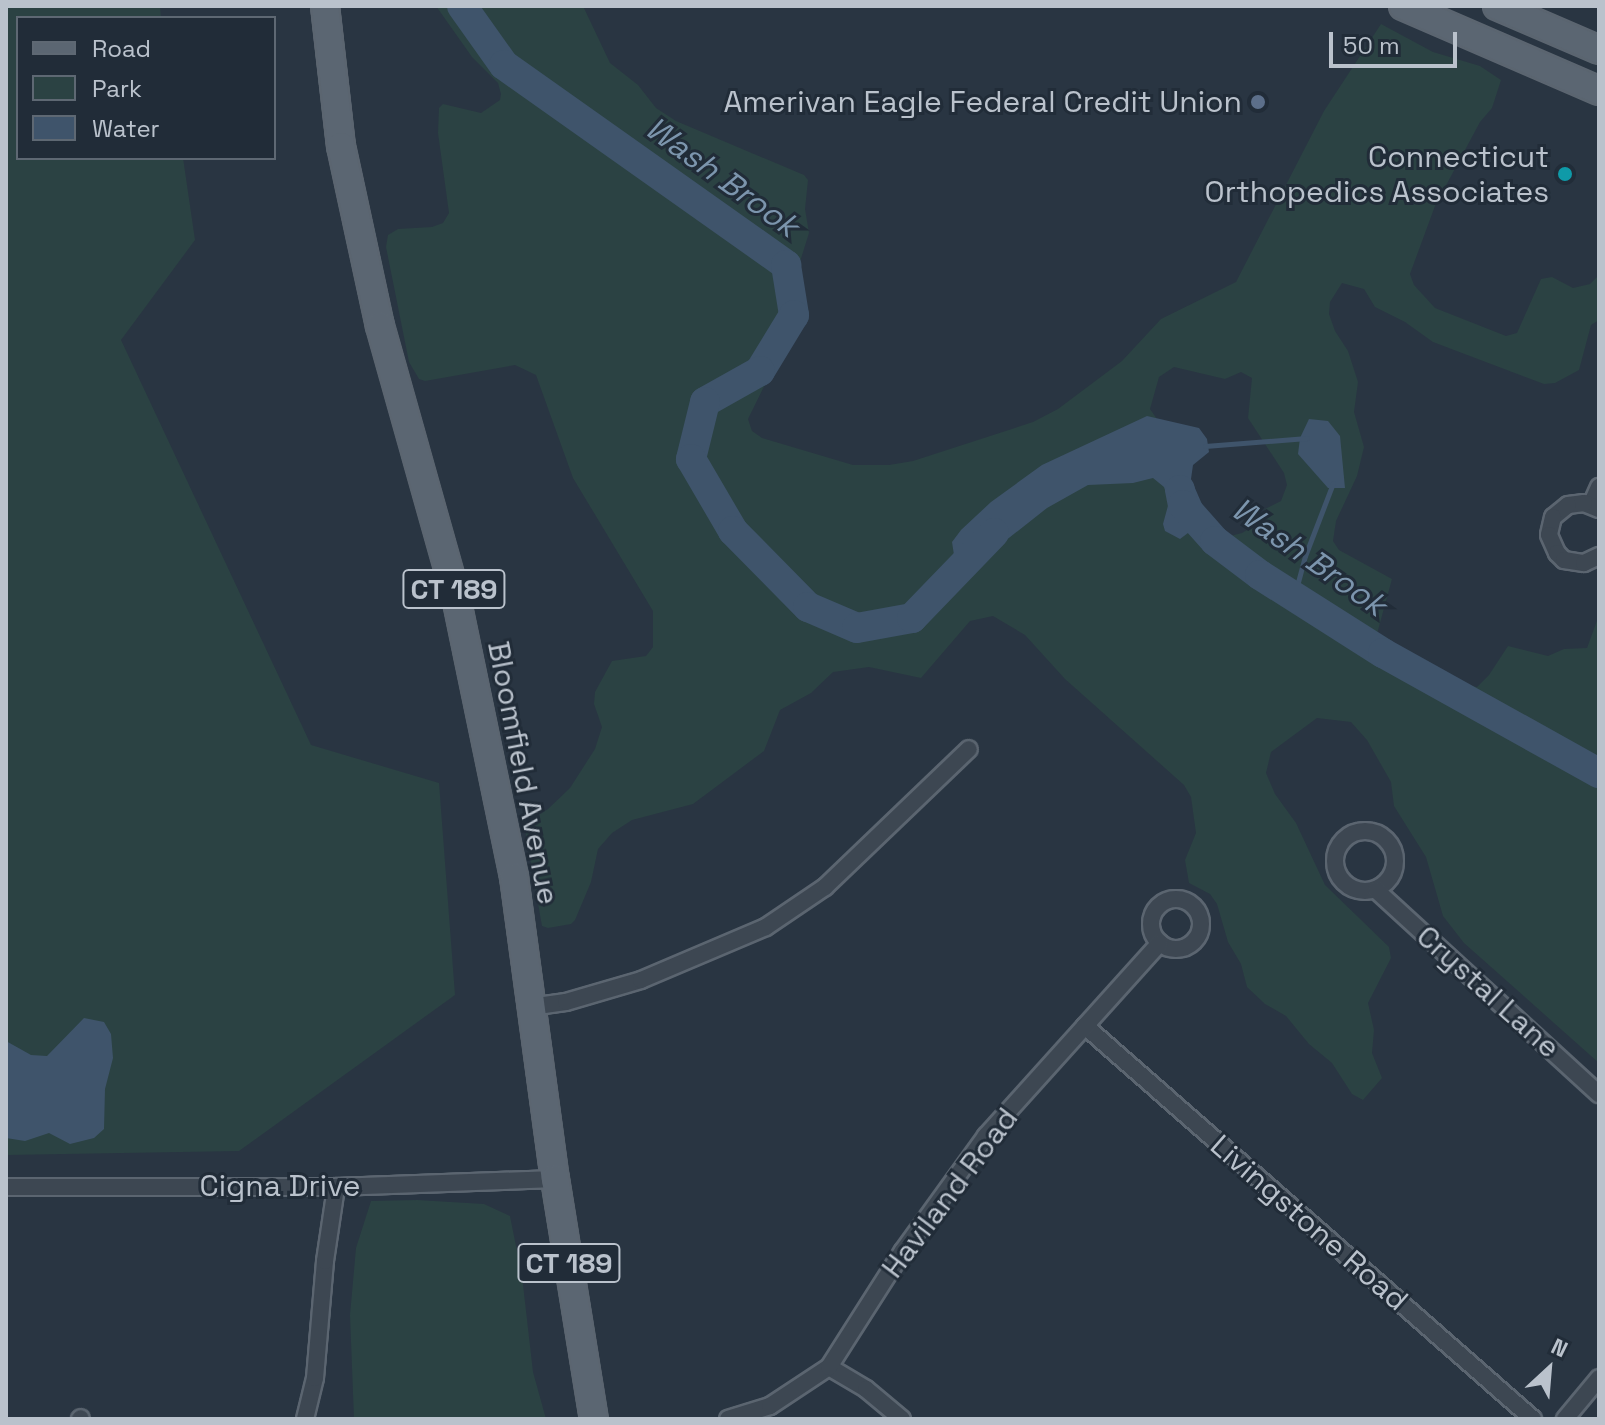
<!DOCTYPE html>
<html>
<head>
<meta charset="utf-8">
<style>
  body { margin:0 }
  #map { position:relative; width:1605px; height:1425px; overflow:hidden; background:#293542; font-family:"Space Grotesk",sans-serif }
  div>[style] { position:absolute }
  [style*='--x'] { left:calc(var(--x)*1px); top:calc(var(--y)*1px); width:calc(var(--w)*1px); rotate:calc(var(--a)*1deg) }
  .green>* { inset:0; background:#2b4243 }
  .water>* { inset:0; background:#3f546b }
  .stream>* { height:5px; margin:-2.5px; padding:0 2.5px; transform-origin:2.5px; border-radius:2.5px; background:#3f546b }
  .river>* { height:30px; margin:-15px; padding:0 15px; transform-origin:15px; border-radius:15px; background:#3f546b }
  .roads { filter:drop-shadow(2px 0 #5b6570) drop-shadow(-2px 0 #5b6570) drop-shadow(0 2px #5b6570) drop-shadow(0 -2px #5b6570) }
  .minor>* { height:16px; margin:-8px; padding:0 8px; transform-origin:8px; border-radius:8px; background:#3d4752 }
  .minor>.ring { margin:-8px; padding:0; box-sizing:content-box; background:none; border:16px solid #3d4752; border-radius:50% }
  .primary>* { height:26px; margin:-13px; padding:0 13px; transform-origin:13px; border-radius:13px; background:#5b6672 }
  .dots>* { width:22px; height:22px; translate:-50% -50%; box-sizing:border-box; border:4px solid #212c38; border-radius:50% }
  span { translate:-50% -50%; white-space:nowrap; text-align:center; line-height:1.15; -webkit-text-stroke:6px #212c38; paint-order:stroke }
  .shield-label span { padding:2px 6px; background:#212c38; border:2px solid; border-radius:6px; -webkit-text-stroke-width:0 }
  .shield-label { font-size:28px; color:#bac2cc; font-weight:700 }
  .poi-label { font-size:30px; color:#bac2cc }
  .right { translate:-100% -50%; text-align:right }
  .street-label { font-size:30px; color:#bac2cc }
  .water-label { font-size:32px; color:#7c95ad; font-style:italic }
  .frame { position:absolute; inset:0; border:8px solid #bac2cc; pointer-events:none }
  .legend { position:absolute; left:16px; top:16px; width:260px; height:144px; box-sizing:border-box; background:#212c38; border:2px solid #5e6873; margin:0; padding:10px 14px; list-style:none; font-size:24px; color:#bac2cc }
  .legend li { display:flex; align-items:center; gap:16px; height:40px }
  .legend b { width:40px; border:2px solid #5e6873 }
  .north { position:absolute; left:1509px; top:1329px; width:80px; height:80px; -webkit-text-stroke:6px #212c38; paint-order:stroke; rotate:26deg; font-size:22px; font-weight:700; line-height:32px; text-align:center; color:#bac2cc }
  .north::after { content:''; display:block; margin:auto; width:28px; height:36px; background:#bac2cc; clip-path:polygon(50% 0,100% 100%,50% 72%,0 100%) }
  .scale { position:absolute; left:1329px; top:32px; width:128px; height:36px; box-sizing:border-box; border:4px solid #bac2cc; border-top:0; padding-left:10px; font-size:24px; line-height:28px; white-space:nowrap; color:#bac2cc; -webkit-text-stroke:6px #212c38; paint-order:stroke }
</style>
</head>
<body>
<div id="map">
  <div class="green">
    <div style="clip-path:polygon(6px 6px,160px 6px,161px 18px,18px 18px,18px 158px,183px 158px,195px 240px,121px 340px,311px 745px,439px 783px,455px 995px,239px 1151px,6px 1155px)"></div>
    <div style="clip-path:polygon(evenodd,436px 6px,583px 6px,610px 63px,638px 85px,656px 108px,676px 121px,804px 175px,808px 180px,805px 209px,809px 233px,788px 300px,789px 336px,748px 419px,752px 431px,762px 438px,853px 465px,889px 465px,913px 461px,1033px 422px,1058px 409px,1122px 361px,1161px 319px,1236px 282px,1324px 111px,1381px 24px,1433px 52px,1480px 66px,1501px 80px,1492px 108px,1480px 122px,1435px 206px,1410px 274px,1414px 285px,1435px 308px,1506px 336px,1517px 333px,1541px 279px,1552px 277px,1573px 288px,1590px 284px,1599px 275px,1599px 320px,1591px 325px,1579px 370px,1555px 383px,1544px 384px,1433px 342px,1405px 322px,1375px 307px,1364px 289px,1342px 283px,1330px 302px,1329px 314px,1335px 331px,1348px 351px,1358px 382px,1354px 412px,1364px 447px,1357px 476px,1336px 521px,1333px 541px,1339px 550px,1392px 579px,1377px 634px,1428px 666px,1471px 686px,1477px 687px,1489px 675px,1508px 646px,1548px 656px,1564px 649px,1587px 648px,1599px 615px,1599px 1063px,1464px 943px,1443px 916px,1426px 857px,1394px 806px,1391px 782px,1367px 740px,1351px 722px,1317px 718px,1271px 752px,1266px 773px,1275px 794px,1296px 823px,1325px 885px,1389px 947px,1391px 958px,1368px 1003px,1374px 1030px,1372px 1053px,1382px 1078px,1363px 1100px,1352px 1094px,1332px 1063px,1309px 1044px,1286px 1016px,1265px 1004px,1247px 987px,1241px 964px,1228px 942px,1217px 904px,1210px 894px,1189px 883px,1185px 860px,1196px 833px,1191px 797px,1184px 785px,1065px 679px,1025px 635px,993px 616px,970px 621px,921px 678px,869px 667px,833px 672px,811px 693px,780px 710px,764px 751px,693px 804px,632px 820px,612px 833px,598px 849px,591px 882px,575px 920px,571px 924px,548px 928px,542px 926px,524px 824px,548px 809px,570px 788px,595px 749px,602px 727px,594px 704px,595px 692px,612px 661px,646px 656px,653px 647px,653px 611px,573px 478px,536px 375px,515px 365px,425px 381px,419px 379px,409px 362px,386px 247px,388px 235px,398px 229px,432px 227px,443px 223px,449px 213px,438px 133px,439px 108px,443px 104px,481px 113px,500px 100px,501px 94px,498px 83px,472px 57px,436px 6px,1174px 367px,1225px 379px,1241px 372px,1252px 378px,1248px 418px,1284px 473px,1287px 485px,1281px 501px,1265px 509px,1257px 524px,1242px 533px,1218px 539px,1193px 509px,1189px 465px,1150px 409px,1159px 377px,1174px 367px)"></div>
    <div style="clip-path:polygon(417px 1200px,484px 1204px,510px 1216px,522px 1276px,533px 1372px,546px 1419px,354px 1419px,350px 1315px,356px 1248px,371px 1201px)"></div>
  </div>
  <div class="water">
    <div style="clip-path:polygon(1147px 416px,1199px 428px,1207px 439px,1209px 452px,1193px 465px,1191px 479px,1208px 518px,1180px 539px,1165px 531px,1163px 524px,1169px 502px,1164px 487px,1153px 478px,1133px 483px,1088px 485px,1047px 508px,981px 560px,960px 559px,954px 555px,952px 542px,961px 530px,991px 502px,1042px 465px)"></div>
    <div style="clip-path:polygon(1309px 419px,1328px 421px,1340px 436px,1345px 488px,1328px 488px,1298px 454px,1300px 438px)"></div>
    <div style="clip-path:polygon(84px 1018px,104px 1022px,111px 1034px,113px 1058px,105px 1089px,104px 1129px,94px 1138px,70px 1144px,49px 1133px,25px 1141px,6px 1138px,6px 1041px,31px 1055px,47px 1056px)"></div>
  </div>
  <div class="stream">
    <div style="--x:1205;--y:446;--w:102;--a:-4.5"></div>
    <div style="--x:1294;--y:597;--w:42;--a:-75"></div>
    <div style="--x:1305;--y:556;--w:78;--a:-69"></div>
  </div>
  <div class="river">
    <div style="--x:462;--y:6;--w:72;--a:54.6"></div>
    <div style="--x:504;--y:65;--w:346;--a:35.3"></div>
    <div style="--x:786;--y:265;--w:51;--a:80.9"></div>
    <div style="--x:794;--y:315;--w:66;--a:121.3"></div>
    <div style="--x:760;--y:371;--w:63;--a:150.6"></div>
    <div style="--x:705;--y:402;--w:59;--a:103.8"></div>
    <div style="--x:691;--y:459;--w:83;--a:59.7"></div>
    <div style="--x:733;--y:531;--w:107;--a:45.4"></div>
    <div style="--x:808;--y:607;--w:53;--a:23.2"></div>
    <div style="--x:857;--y:628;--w:56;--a:-10.3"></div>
    <div style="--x:912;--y:618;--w:118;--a:-46"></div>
    <div style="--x:1180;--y:490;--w:15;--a:79"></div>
    <div style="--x:1183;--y:505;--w:48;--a:48.4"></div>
    <div style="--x:1215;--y:541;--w:56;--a:37.1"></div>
    <div style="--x:1260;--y:575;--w:146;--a:32.4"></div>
    <div style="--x:1383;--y:653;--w:247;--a:29.1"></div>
  </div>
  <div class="roads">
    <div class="minor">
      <div style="--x:1591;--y:505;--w:20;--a:-66"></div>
      <div style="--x:1599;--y:509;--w:16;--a:-158"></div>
      <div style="--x:1584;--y:503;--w:16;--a:173"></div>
      <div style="--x:1568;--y:505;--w:19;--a:141"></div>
      <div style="--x:1553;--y:517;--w:18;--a:103"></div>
      <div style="--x:1549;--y:535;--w:20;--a:66"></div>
      <div style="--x:1557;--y:553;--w:10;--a:45"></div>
      <div style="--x:1564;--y:560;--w:20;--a:9"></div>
      <div style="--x:1584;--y:563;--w:17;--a:-25"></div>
      <div class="ring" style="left:1335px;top:831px;width:44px;height:44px"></div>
      <div style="--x:1376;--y:890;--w:302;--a:42.5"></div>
      <div class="ring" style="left:1151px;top:899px;width:34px;height:34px"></div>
      <div style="--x:530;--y:1007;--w:36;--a:-8"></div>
      <div style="--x:566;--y:1002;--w:78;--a:-16.3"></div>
      <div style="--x:641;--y:980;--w:136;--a:-23"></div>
      <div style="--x:766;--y:927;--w:71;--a:-34.1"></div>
      <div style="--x:825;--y:887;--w:199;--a:-43.8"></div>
      <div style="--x:1085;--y:1026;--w:596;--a:41.26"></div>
      <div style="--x:6;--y:1187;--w:330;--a:0"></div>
      <div style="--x:336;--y:1187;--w:219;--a:-2.1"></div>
      <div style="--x:829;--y:1367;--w:43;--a:30.7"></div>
      <div style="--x:866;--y:1389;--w:47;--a:39.8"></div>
      <div style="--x:80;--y:1419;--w:1;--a:-45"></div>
      <div style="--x:305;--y:1419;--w:42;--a:-76.3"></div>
      <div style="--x:315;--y:1378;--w:117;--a:-85.1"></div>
      <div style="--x:325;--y:1261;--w:75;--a:-81.5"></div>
      <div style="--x:728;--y:1419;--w:44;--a:-17.2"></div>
      <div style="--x:770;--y:1406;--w:71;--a:-33.5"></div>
      <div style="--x:829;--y:1367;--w:138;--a:-57.5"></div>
      <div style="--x:903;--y:1251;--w:142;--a:-54.2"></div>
      <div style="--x:986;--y:1136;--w:260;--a:-48"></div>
      <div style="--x:1565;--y:1419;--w:53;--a:-50.3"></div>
    </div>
    <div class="primary">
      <div style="--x:325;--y:6;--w:141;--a:83.5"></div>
      <div style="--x:341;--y:146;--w:184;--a:77.8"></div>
      <div style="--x:380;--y:326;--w:276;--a:74.3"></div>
      <div style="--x:455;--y:592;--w:291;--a:78.3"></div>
      <div style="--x:514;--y:877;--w:305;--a:82.3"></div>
      <div style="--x:555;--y:1179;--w:243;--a:80.8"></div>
      <div style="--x:1403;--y:6;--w:214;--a:23.4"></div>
      <div style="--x:1497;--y:6;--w:111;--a:23.3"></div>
    </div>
  </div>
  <div class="dots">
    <div style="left:1258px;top:102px;background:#5c6f8a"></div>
    <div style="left:1565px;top:174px;background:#0f9aa8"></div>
  </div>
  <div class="shield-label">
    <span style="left:454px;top:589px">CT 189</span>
    <span style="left:569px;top:1263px">CT 189</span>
  </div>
  <div class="poi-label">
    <span class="right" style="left:1242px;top:102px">Amerivan Eagle Federal Credit Union</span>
    <span class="right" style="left:1549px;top:174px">Connecticut<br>Orthopedics Associates</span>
  </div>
  <div class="street-label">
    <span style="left:523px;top:773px;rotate:79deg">Bloomfield Avenue</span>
    <span style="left:1488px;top:992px;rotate:42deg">Crystal Lane</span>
    <span style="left:280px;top:1186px">Cigna Drive</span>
    <span style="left:950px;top:1193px;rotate:-53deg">Haviland Road</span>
    <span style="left:1309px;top:1223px;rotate:41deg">Livingstone Road</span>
  </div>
  <div class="water-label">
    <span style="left:722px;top:177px;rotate:36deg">Wash Brook</span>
    <span style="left:1309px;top:557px;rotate:35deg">Wash Brook</span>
  </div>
  <div class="frame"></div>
  <ul class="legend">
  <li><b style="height:10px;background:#5b6672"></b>Road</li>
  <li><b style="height:22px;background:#2b4243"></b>Park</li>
  <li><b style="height:22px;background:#3f546b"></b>Water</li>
  </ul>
  <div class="north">N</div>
  <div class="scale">50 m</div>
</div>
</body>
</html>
